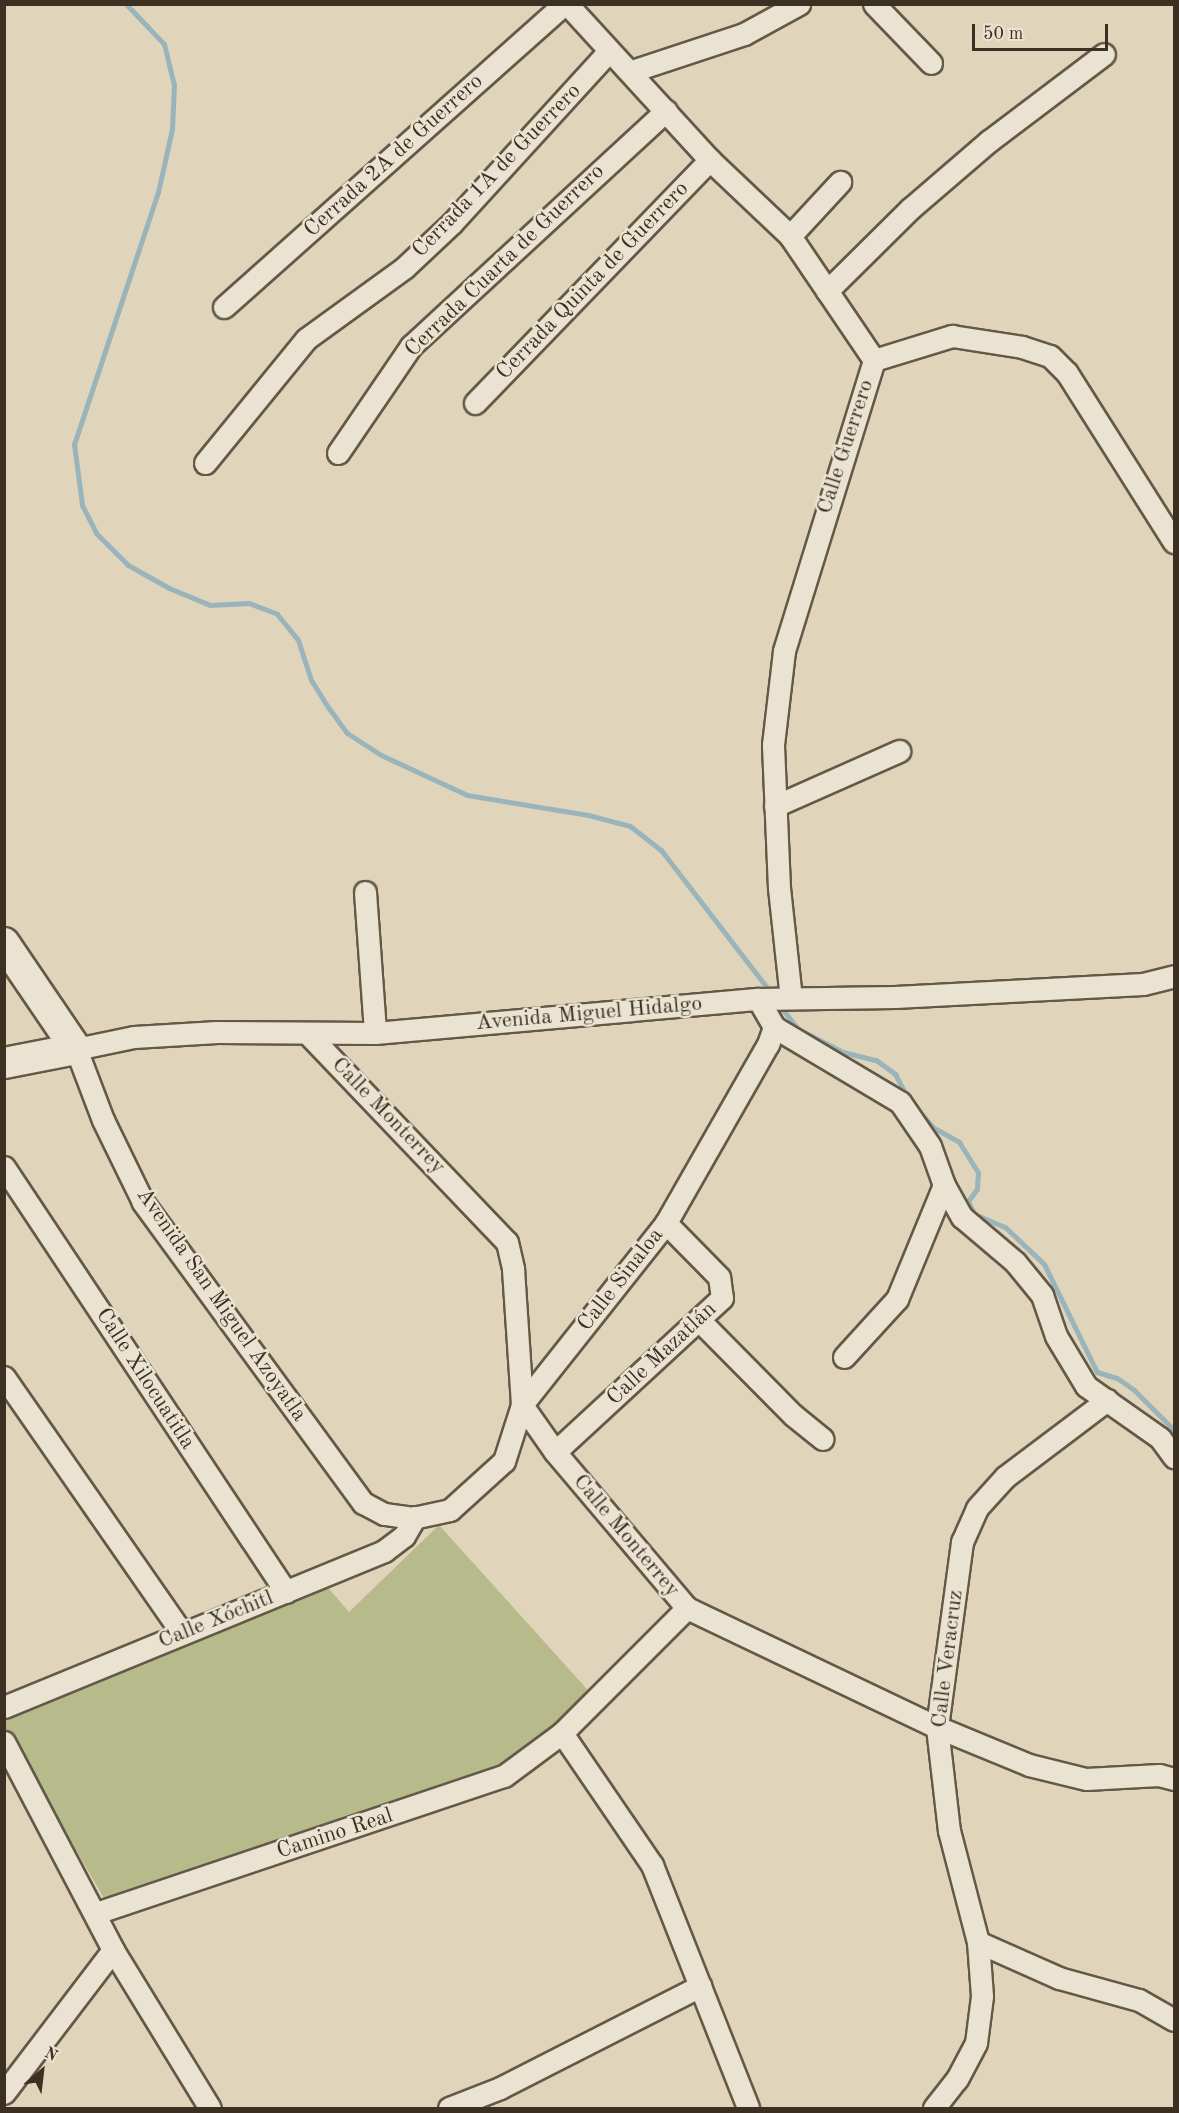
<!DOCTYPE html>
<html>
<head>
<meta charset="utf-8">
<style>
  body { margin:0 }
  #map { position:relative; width:1179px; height:2113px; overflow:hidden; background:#e0d4ba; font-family:"Old Standard TT",serif }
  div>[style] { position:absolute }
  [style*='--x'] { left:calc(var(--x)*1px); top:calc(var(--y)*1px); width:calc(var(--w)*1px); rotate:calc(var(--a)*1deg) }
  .green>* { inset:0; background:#b7bb8c }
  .stream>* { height:5px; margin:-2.5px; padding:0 2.5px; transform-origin:2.5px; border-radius:2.5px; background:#99b5bb }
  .roads { filter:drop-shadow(2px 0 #645947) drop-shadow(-2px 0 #645947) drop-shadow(0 2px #645947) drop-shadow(0 -2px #645947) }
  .street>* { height:21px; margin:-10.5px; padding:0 10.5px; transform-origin:10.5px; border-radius:10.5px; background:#ebe3d2 }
  .secondary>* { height:30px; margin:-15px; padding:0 15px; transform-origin:15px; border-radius:15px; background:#ebe3d2 }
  span { translate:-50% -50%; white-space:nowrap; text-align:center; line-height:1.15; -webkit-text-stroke:5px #ebe3d2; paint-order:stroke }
  .street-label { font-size:22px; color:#3b3021 }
  .frame { position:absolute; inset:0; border:6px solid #3b3021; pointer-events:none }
  .north { position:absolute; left:12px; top:2041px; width:60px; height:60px; -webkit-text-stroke:4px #ebe3d2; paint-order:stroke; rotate:28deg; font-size:16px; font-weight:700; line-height:24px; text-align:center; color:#3b3021 }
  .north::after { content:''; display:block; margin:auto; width:21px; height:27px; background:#3b3021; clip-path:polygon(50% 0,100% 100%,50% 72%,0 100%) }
  .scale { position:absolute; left:972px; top:24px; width:136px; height:27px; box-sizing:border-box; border:3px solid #3b3021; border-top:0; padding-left:8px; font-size:18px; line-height:21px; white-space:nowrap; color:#3b3021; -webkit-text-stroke:4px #ebe3d2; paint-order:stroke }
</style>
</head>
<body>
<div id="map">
  <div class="green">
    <div style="clip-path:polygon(439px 1525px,595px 1698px,496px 1777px,105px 1900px,5px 1728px,4px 1711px,325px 1584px,349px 1612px)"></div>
  </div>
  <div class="stream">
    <div style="--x:126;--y:4;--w:55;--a:46.5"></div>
    <div style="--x:164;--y:44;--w:42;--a:76.3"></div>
    <div style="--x:174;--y:85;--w:44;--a:92.6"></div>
    <div style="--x:172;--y:129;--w:65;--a:102.5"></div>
    <div style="--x:158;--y:192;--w:266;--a:108.4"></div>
    <div style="--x:74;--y:444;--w:62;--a:82.5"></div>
    <div style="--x:82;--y:505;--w:31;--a:63"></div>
    <div style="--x:96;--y:533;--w:45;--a:45"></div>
    <div style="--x:128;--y:565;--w:47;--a:29.3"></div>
    <div style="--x:169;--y:588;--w:44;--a:22.5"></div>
    <div style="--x:210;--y:605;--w:39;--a:-3"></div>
    <div style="--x:249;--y:603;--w:30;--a:21"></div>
    <div style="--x:277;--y:614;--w:33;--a:51"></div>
    <div style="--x:298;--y:640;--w:42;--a:72"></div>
    <div style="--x:311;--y:680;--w:32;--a:58"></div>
    <div style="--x:328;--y:707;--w:32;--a:54"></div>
    <div style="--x:347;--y:733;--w:40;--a:32.9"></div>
    <div style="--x:381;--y:755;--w:95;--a:24.9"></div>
    <div style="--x:467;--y:795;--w:123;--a:9.4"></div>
    <div style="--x:588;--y:815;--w:43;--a:14.7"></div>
    <div style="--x:630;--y:826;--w:39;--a:38"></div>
    <div style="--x:661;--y:850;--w:180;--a:52.4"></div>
    <div style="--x:780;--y:1006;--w:29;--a:52"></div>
    <div style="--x:798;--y:1029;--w:51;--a:27.1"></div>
    <div style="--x:843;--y:1052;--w:34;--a:14"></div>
    <div style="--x:876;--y:1060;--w:24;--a:36"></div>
    <div style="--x:895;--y:1074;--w:27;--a:62"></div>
    <div style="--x:915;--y:1107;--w:28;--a:48"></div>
    <div style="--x:934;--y:1128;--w:29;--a:29"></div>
    <div style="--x:959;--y:1142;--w:36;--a:58"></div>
    <div style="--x:978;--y:1173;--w:16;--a:94"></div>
    <div style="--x:977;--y:1189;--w:15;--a:127"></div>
    <div style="--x:968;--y:1201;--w:14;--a:65"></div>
    <div style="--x:974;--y:1214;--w:34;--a:23"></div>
    <div style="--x:1005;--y:1227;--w:54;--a:43.5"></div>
    <div style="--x:1044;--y:1264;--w:120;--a:63.9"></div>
    <div style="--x:1097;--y:1372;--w:21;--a:17"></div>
    <div style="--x:1117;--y:1378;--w:21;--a:35"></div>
    <div style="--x:1134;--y:1390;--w:57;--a:45"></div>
  </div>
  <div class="roads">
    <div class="street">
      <div style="--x:567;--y:4;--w:212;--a:47.5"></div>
      <div style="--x:710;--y:160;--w:110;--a:43.5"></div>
      <div style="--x:790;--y:236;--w:150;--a:55.9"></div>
      <div style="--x:874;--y:360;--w:305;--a:107.2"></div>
      <div style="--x:784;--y:651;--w:95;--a:96.7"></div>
      <div style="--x:773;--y:745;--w:143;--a:87.6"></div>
      <div style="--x:779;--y:888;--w:111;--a:83.8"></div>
      <div style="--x:874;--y:4;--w:82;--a:46"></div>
      <div style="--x:632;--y:71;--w:118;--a:-18.3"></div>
      <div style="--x:744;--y:34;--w:63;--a:-28.6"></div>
      <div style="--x:790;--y:236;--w:74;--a:-47.2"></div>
      <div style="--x:827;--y:291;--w:118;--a:-44.7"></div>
      <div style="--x:911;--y:208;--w:103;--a:-40.7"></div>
      <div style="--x:989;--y:141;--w:144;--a:-37.1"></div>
      <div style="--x:224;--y:307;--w:455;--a:-41.7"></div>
      <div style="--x:874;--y:360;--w:82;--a:-17.1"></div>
      <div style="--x:952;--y:336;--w:71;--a:8.9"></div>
      <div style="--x:1022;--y:347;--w:29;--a:18"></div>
      <div style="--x:1050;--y:356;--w:24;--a:45"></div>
      <div style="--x:1067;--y:373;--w:200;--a:57.7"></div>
      <div style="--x:475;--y:403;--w:338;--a:-46"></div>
      <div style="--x:338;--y:453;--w:130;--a:-55.7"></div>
      <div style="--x:411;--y:346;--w:347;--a:-42.7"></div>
      <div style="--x:205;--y:463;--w:160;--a:-50.8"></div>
      <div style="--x:306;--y:339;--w:121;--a:-35.9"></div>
      <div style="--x:404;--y:268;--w:66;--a:-43.2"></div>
      <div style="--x:452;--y:223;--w:233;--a:-47.6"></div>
      <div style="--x:775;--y:806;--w:136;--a:-23.9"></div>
      <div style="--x:365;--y:892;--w:141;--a:85.9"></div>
      <div style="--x:758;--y:999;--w:32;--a:60"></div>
      <div style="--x:774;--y:1027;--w:18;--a:109"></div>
      <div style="--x:768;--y:1044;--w:206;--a:119.7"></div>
      <div style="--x:666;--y:1223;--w:232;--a:128.4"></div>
      <div style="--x:522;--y:1405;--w:59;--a:107.8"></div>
      <div style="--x:504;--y:1461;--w:73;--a:137.8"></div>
      <div style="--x:450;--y:1510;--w:38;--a:168"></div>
      <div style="--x:413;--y:1518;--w:29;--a:-172"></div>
      <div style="--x:384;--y:1514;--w:24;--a:-152"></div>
      <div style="--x:363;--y:1503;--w:373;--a:-126.2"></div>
      <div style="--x:143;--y:1202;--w:91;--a:-116"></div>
      <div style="--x:103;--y:1120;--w:76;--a:-110.8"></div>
      <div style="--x:76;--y:1049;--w:59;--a:-11.7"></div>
      <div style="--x:134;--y:1037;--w:83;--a:-3.4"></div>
      <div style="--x:217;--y:1032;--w:158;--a:0.4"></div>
      <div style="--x:375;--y:1033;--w:385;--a:-5.1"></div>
      <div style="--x:758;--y:999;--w:137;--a:-0.8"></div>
      <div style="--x:895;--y:997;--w:248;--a:-3"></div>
      <div style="--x:1143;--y:984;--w:32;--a:-14"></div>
      <div style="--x:774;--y:1027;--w:147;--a:30.8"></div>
      <div style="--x:900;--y:1102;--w:53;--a:55.7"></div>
      <div style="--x:930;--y:1146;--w:41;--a:70.3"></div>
      <div style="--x:944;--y:1185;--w:37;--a:61"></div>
      <div style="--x:962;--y:1217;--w:70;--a:40.3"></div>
      <div style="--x:1015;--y:1262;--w:43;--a:50.7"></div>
      <div style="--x:1042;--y:1295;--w:43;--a:71.1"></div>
      <div style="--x:1056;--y:1336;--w:58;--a:59"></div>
      <div style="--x:1086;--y:1386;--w:90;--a:35.1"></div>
      <div style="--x:1160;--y:1438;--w:24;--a:54"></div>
      <div style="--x:308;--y:1034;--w:288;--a:46.3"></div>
      <div style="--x:507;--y:1242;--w:28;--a:77"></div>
      <div style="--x:513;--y:1269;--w:136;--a:86.2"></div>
      <div style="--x:522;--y:1405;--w:57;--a:54.9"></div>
      <div style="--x:555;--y:1452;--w:204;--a:49.8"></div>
      <div style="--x:687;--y:1608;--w:277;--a:25.5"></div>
      <div style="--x:937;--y:1727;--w:100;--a:22.4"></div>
      <div style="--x:1029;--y:1765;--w:59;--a:13.8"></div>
      <div style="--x:1086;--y:1779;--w:73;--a:-3.1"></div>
      <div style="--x:1159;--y:1775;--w:16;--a:15"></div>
      <div style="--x:4;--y:1167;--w:510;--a:56.43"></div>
      <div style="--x:700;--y:1321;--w:132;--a:45.3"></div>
      <div style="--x:793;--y:1415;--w:38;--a:39"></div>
      <div style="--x:844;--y:1357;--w:79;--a:-47.6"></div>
      <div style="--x:897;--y:1299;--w:123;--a:-67.6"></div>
      <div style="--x:4;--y:1377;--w:310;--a:55.2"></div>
      <div style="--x:555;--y:1452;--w:227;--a:-42.7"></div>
      <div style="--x:722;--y:1298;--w:21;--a:-98"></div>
      <div style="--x:719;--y:1277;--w:76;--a:-134.5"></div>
      <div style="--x:4;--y:1707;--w:411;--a:-22.3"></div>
      <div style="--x:384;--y:1551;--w:25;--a:-37"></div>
      <div style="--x:404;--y:1536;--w:22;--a:-60"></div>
      <div style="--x:562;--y:1733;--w:160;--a:55.7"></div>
      <div style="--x:652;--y:1865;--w:261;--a:68.4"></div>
      <div style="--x:4;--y:1742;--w:235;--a:62.3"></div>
      <div style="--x:113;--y:1950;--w:185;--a:58.5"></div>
      <div style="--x:96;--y:1913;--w:430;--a:-18.6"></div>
      <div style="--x:504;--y:1776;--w:72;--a:-36.6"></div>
      <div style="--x:562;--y:1733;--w:177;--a:-45"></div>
      <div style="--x:978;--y:1942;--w:89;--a:24"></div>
      <div style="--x:1059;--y:1978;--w:83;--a:15.4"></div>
      <div style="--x:1139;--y:2000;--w:40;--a:29.7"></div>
      <div style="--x:4;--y:2093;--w:180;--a:-52.7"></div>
      <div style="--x:449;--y:2108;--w:55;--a:-21.4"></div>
      <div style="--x:500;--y:2088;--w:225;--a:-27"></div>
      <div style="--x:934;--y:2108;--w:37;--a:-52"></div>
      <div style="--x:957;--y:2079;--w:41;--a:-62.2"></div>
      <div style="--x:976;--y:2043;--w:47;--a:-82.7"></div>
      <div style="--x:982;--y:1996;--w:54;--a:-94.2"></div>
      <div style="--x:978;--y:1942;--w:115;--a:-104.6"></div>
      <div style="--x:949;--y:1831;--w:105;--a:-96.6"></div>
      <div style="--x:937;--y:1727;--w:187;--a:-82.3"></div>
      <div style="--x:962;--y:1542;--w:37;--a:-66"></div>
      <div style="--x:977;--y:1508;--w:42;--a:-47.9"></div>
      <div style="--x:1005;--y:1477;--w:128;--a:-37"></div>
    </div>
    <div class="secondary">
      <div style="--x:4;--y:943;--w:128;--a:55.8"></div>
      <div style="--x:76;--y:1049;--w:73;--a:169"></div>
    </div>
  </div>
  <div class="street-label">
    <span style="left:394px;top:156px;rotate:-42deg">Cerrada 2A de Guerrero</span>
    <span style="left:497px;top:171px;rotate:-46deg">Cerrada 1A de Guerrero</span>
    <span style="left:505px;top:261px;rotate:-44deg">Cerrada Cuarta de Guerrero</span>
    <span style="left:593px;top:281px;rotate:-46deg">Cerrada Quinta de Guerrero</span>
    <span style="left:846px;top:447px;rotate:-72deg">Calle Guerrero</span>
    <span style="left:589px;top:1014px;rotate:-5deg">Avenida Miguel Hidalgo</span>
    <span style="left:388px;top:1116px;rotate:46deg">Calle Monterrey</span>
    <span style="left:621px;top:1280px;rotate:-52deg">Calle Sinaloa</span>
    <span style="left:221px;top:1305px;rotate:55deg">Avenida San Miguel Azoyatla</span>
    <span style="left:662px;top:1354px;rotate:-43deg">Calle Mazatlán</span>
    <span style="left:145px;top:1379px;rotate:57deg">Calle Xilocuatitla</span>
    <span style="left:626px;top:1536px;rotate:50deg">Calle Monterrey</span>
    <span style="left:216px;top:1620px;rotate:-22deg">Calle Xóchitl</span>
    <span style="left:948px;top:1659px;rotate:-83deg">Calle Veracruz</span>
    <span style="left:335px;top:1834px;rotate:-18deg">Camino Real</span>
  </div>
  <div class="frame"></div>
  <div class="north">N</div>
  <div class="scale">50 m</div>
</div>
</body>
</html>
